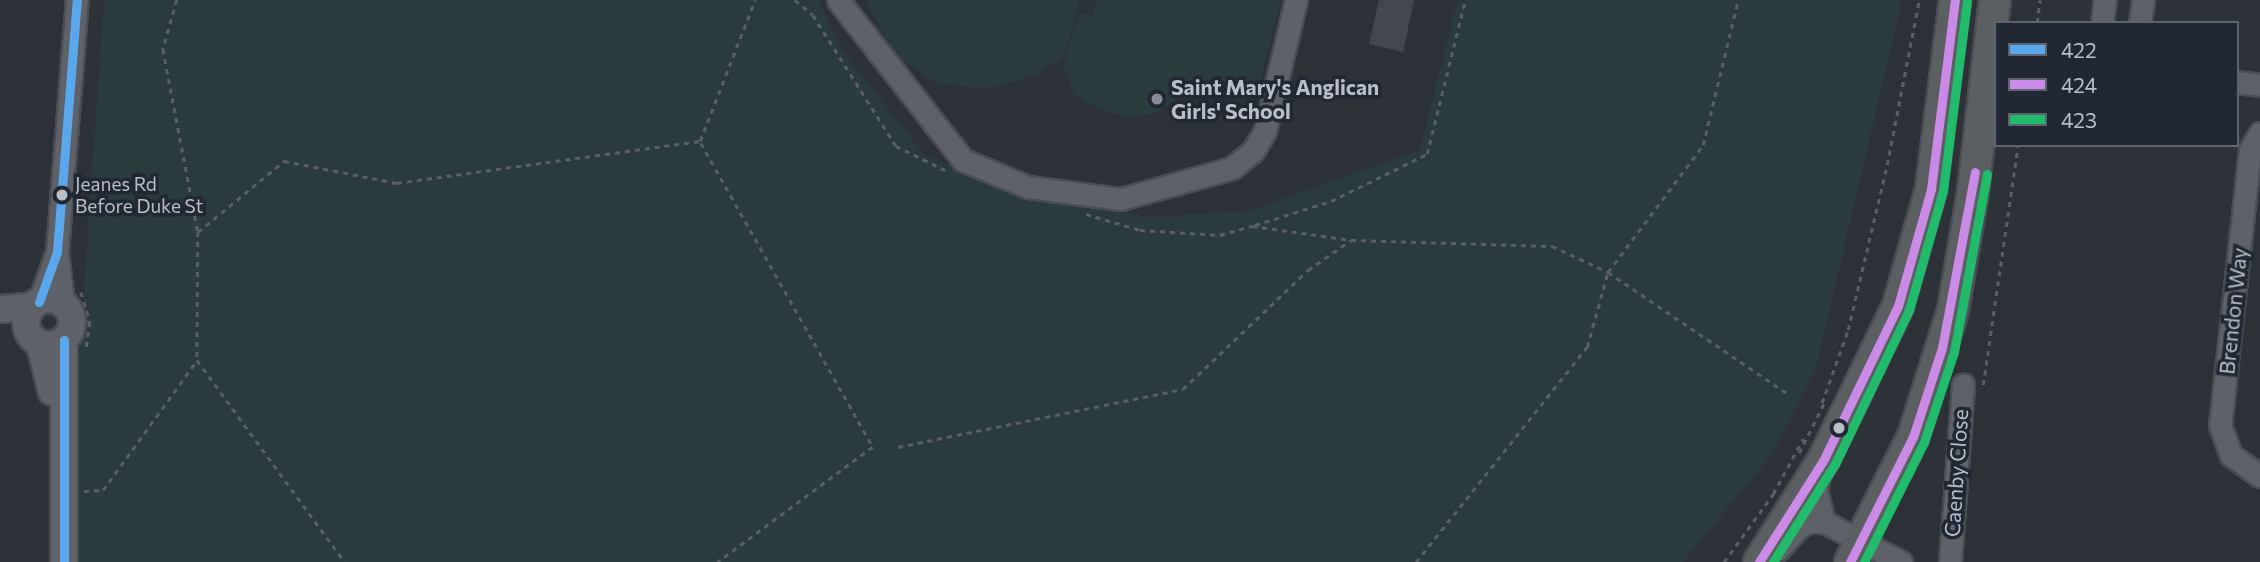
<!DOCTYPE html>
<html>
<head>
<meta charset="utf-8">
<style>
  body { margin:0 }
  #map { position:relative; width:2260px; height:562px; overflow:hidden; background:#2d3239; font-family:Commissioner,sans-serif }
  div>[style] { position:absolute }
  [style*='--x'] { left:calc(var(--x)*1px); top:calc(var(--y)*1px); width:calc(var(--w)*1px); rotate:calc(var(--a)*1deg) }
  .green>* { inset:0; background:#2b3c3f }
  .building>* { inset:0; background:#44484e }
  .path>* { height:2.5px; margin-top:-1.25px; transform-origin:0; background:repeating-linear-gradient(90deg,#5b6065 0 5px,transparent 0 10px) }
  .roads { filter:drop-shadow(2px 0 #4b4e54) drop-shadow(-2px 0 #4b4e54) drop-shadow(0 2px #4b4e54) drop-shadow(0 -2px #4b4e54) }
  .minor>* { height:21px; margin:-10.5px; padding:0 10.5px; transform-origin:10.5px; border-radius:10.5px; background:#5e6168 }
  .major>* { height:26px; margin:-13px; padding:0 13px; transform-origin:13px; border-radius:13px; background:#5f6369 }
  .major>.ring { margin:-13px; padding:0; box-sizing:content-box; background:none; border:26px solid #5f6369; border-radius:50% }
  .highway>* { height:30px; margin:-15px; padding:0 15px; transform-origin:15px; border-radius:15px; background:#5c5f61 }
  .bus-1>* { height:9px; margin:-4.5px; padding:0 4.5px; transform-origin:4.5px; border-radius:4.5px; background:#5aa8eb }
  .bus-2>* { height:9px; margin:-4.5px; padding:0 4.5px; transform-origin:4.5px; border-radius:4.5px; background:#ca8be6 }
  .bus-3>* { height:9px; margin:-4.5px; padding:0 4.5px; transform-origin:4.5px; border-radius:4.5px; background:#20bc6c }
  .dots>* { width:19px; height:19px; translate:-50% -50%; box-sizing:border-box; border:4px solid #212834; border-radius:50% }
  span { translate:-50% -50%; white-space:nowrap; text-align:center; line-height:1.15; -webkit-text-stroke:7px #212834; paint-order:stroke }
  .bus-label { font-size:19px; color:#b9bec9 }
  .left { translate:0 -50%; text-align:left }
  .poi-label { font-size:21px; color:#b9bec9; font-weight:700 }
  .street-label { font-size:21px; color:#b9bec9 }
  .legend { position:absolute; left:1994px; top:21px; width:245px; height:126px; box-sizing:border-box; background:#212834; border:2px solid #5e6470; margin:0; padding:9px 12px; list-style:none; font-size:21px; color:#b9bec9 }
  .legend li { display:flex; align-items:center; gap:14px; height:35px }
  .legend b { width:35px; border:2px solid #5e6470 }
</style>
</head>
<body>
<div id="map">
  <div class="green">
    <div style="clip-path:polygon(104px 0,819px 0,840px 48px,925px 156px,1027px 191px,1146px 217px,1249px 211px,1420px 150px,1458px 0,1902px 0,1816px 368px,1773px 453px,1683px 562px,78px 562px,77px 395px)"></div>
    <div style="clip-path:polygon(866px 0,1080px 0,1065px 55px,1036px 75px,989px 89px,938px 83px,895px 56px)"></div>
    <div style="clip-path:polygon(1097px 0,1281px 0,1257px 94px,1197px 84px,1158px 112px,1134px 118px,1101px 110px,1075px 95px,1063px 67px,1079px 13px,1092px 16px)"></div>
  </div>
  <div class="building">
    <div style="clip-path:polygon(1379px 0,1414px 0,1403px 52px,1369px 44px)"></div>
  </div>
  <div class="path">
    <div style="--x:177;--y:0;--w:51;--a:105.9"></div>
    <div style="--x:163;--y:49;--w:186;--a:79.2"></div>
    <div style="--x:198;--y:232;--w:128;--a:90.4"></div>
    <div style="--x:795;--y:0;--w:23;--a:40"></div>
    <div style="--x:813;--y:15;--w:155;--a:57.6"></div>
    <div style="--x:896;--y:146;--w:57;--a:26.1"></div>
    <div style="--x:2037;--y:23;--w:23;--a:-83"></div>
    <div style="--x:701;--y:143;--w:349;--a:60.5"></div>
    <div style="--x:873;--y:447;--w:193;--a:143.4"></div>
    <div style="--x:1086;--y:214;--w:56;--a:16.5"></div>
    <div style="--x:1140;--y:230;--w:80;--a:3.6"></div>
    <div style="--x:1220;--y:235;--w:33;--a:-16"></div>
    <div style="--x:1252;--y:226;--w:100;--a:8"></div>
    <div style="--x:1255;--y:225;--w:80;--a:-17.5"></div>
    <div style="--x:1331;--y:201;--w:107;--a:-26.1"></div>
    <div style="--x:1427;--y:154;--w:159;--a:-76.1"></div>
    <div style="--x:198;--y:232;--w:112;--a:-39.5"></div>
    <div style="--x:284;--y:161;--w:115;--a:11"></div>
    <div style="--x:397;--y:183;--w:306;--a:-7.9"></div>
    <div style="--x:700;--y:141;--w:151;--a:-68.7"></div>
    <div style="--x:81;--y:292;--w:31;--a:73"></div>
    <div style="--x:90;--y:322;--w:28;--a:98"></div>
    <div style="--x:73;--y:321;--w:17;--a:3"></div>
    <div style="--x:1983;--y:385;--w:243;--a:-81.7"></div>
    <div style="--x:1822;--y:403;--w:77;--a:-70.4"></div>
    <div style="--x:1848;--y:330;--w:170;--a:-76.7"></div>
    <div style="--x:1887;--y:165;--w:168;--a:-79"></div>
    <div style="--x:898;--y:447;--w:291;--a:-11.5"></div>
    <div style="--x:1183;--y:389;--w:173;--a:-43.6"></div>
    <div style="--x:1308;--y:270;--w:52;--a:-34.9"></div>
    <div style="--x:1351;--y:240;--w:201;--a:1.7"></div>
    <div style="--x:1552;--y:246;--w:62;--a:24.9"></div>
    <div style="--x:1608;--y:272;--w:159;--a:-53.2"></div>
    <div style="--x:1703;--y:145;--w:149;--a:-76.4"></div>
    <div style="--x:1799;--y:453;--w:56;--a:-63.4"></div>
    <div style="--x:84;--y:491;--w:19;--a:-3"></div>
    <div style="--x:103;--y:490;--w:160;--a:-54.1"></div>
    <div style="--x:197;--y:360;--w:250;--a:53.8"></div>
    <div style="--x:1416;--y:562;--w:275;--a:-51.5"></div>
    <div style="--x:1587;--y:347;--w:78;--a:-74.4"></div>
    <div style="--x:1608;--y:272;--w:217;--a:34.1"></div>
    <div style="--x:1724;--y:562;--w:84;--a:-54.2"></div>
    <div style="--x:1773;--y:494;--w:63;--a:-61.4"></div>
  </div>
  <div class="roads">
    <div class="minor">
      <div style="--x:838;--y:0;--w:203;--a:52"></div>
      <div style="--x:963;--y:160;--w:70;--a:22.6"></div>
      <div style="--x:1028;--y:187;--w:94;--a:7.4"></div>
      <div style="--x:1121;--y:199;--w:115;--a:-15.6"></div>
      <div style="--x:1232;--y:168;--w:27;--a:-39"></div>
      <div style="--x:1253;--y:151;--w:23;--a:-59"></div>
      <div style="--x:1265;--y:131;--w:135;--a:-76.7"></div>
      <div style="--x:2102;--y:23;--w:23;--a:-83"></div>
      <div style="--x:2140;--y:23;--w:23;--a:-83"></div>
      <div style="--x:2237;--y:82;--w:23;--a:7"></div>
      <div style="--x:2260;--y:133;--w:20;--a:120"></div>
      <div style="--x:2250;--y:150;--w:277;--a:96.2"></div>
      <div style="--x:2220;--y:425;--w:32;--a:70"></div>
      <div style="--x:2231;--y:455;--w:36;--a:36"></div>
      <div style="--x:39;--y:302;--w:48;--a:-70.4"></div>
      <div style="--x:63;--y:303;--w:51;--a:-96.7"></div>
      <div style="--x:57;--y:252;--w:253;--a:-85.5"></div>
      <div style="--x:1820;--y:470;--w:20;--a:101"></div>
      <div style="--x:1816;--y:490;--w:33;--a:76"></div>
      <div style="--x:1778;--y:550;--w:31;--a:-48"></div>
      <div style="--x:1799;--y:527;--w:11;--a:-27"></div>
      <div style="--x:1809;--y:522;--w:15;--a:0"></div>
      <div style="--x:1824;--y:522;--w:87;--a:27.5"></div>
      <div style="--x:1950;--y:562;--w:178;--a:-85.8"></div>
    </div>
    <div class="major">
      <div class="ring" style="left:26px;top:299px;width:20px;height:20px"></div>
      <div style="--x:0;--y:309;--w:32;--a:-4"></div>
      <div style="--x:40;--y:344;--w:49;--a:76"></div>
      <div style="--x:64;--y:562;--w:222;--a:-90"></div>
    </div>
    <div class="highway">
      <div style="--x:1759;--y:562;--w:122;--a:-57.7"></div>
      <div style="--x:1824;--y:459;--w:170;--a:-64.2"></div>
      <div style="--x:1898;--y:306;--w:122;--a:-74.2"></div>
      <div style="--x:1931;--y:189;--w:191;--a:-82.8"></div>
      <div style="--x:1850;--y:562;--w:140;--a:-63.3"></div>
      <div style="--x:1913;--y:437;--w:133;--a:-72.5"></div>
      <div style="--x:1953;--y:310;--w:120;--a:-80.4"></div>
      <div style="--x:1973;--y:192;--w:193;--a:-83.5"></div>
    </div>
  </div>
  <div class="bus-1">
    <div style="--x:39;--y:302;--w:53;--a:-70.2"></div>
    <div style="--x:57;--y:252;--w:253;--a:-85.5"></div>
    <div style="--x:64;--y:340;--w:222;--a:90"></div>
  </div>
  <div class="bus-2">
    <div style="--x:1759;--y:562;--w:122;--a:-57.7"></div>
    <div style="--x:1824;--y:459;--w:170;--a:-64.2"></div>
    <div style="--x:1898;--y:306;--w:122;--a:-74.2"></div>
    <div style="--x:1931;--y:189;--w:191;--a:-82.8"></div>
    <div style="--x:1850;--y:562;--w:140;--a:-63.3"></div>
    <div style="--x:1913;--y:437;--w:94;--a:-72"></div>
    <div style="--x:1942;--y:348;--w:179;--a:-79.4"></div>
  </div>
  <div class="bus-3">
    <div style="--x:1773;--y:562;--w:116;--a:-57.7"></div>
    <div style="--x:1835;--y:464;--w:171;--a:-64.3"></div>
    <div style="--x:1909;--y:310;--w:124;--a:-74.1"></div>
    <div style="--x:1943;--y:191;--w:191;--a:-82.8"></div>
    <div style="--x:1864;--y:562;--w:134;--a:-63.4"></div>
    <div style="--x:1924;--y:442;--w:95;--a:-71.6"></div>
    <div style="--x:1954;--y:352;--w:181;--a:-79.5"></div>
  </div>
  <div class="dots">
    <div style="left:1157px;top:99px;background:#888d97"></div>
    <div style="left:62px;top:195px;background:#b9bec9"></div>
    <div style="left:1839px;top:428px;background:#b9bec9"></div>
  </div>
  <div class="bus-label">
    <span class="left" style="left:75px;top:195px">Jeanes Rd<br>Before Duke St</span>
  </div>
  <div class="poi-label">
    <span class="left" style="left:1171px;top:99px">Saint Mary's Anglican<br>Girls' School</span>
  </div>
  <div class="street-label">
    <span style="left:2233px;top:311px;rotate:-84deg">Brendon Way</span>
    <span style="left:1956px;top:473px;rotate:-86deg">Caenby Close</span>
  </div>
  <ul class="legend">
  <li><b style="height:9px;background:#5aa8eb"></b>422</li>
  <li><b style="height:9px;background:#ca8be6"></b>424</li>
  <li><b style="height:9px;background:#20bc6c"></b>423</li>
  </ul>
</div>
</body>
</html>
